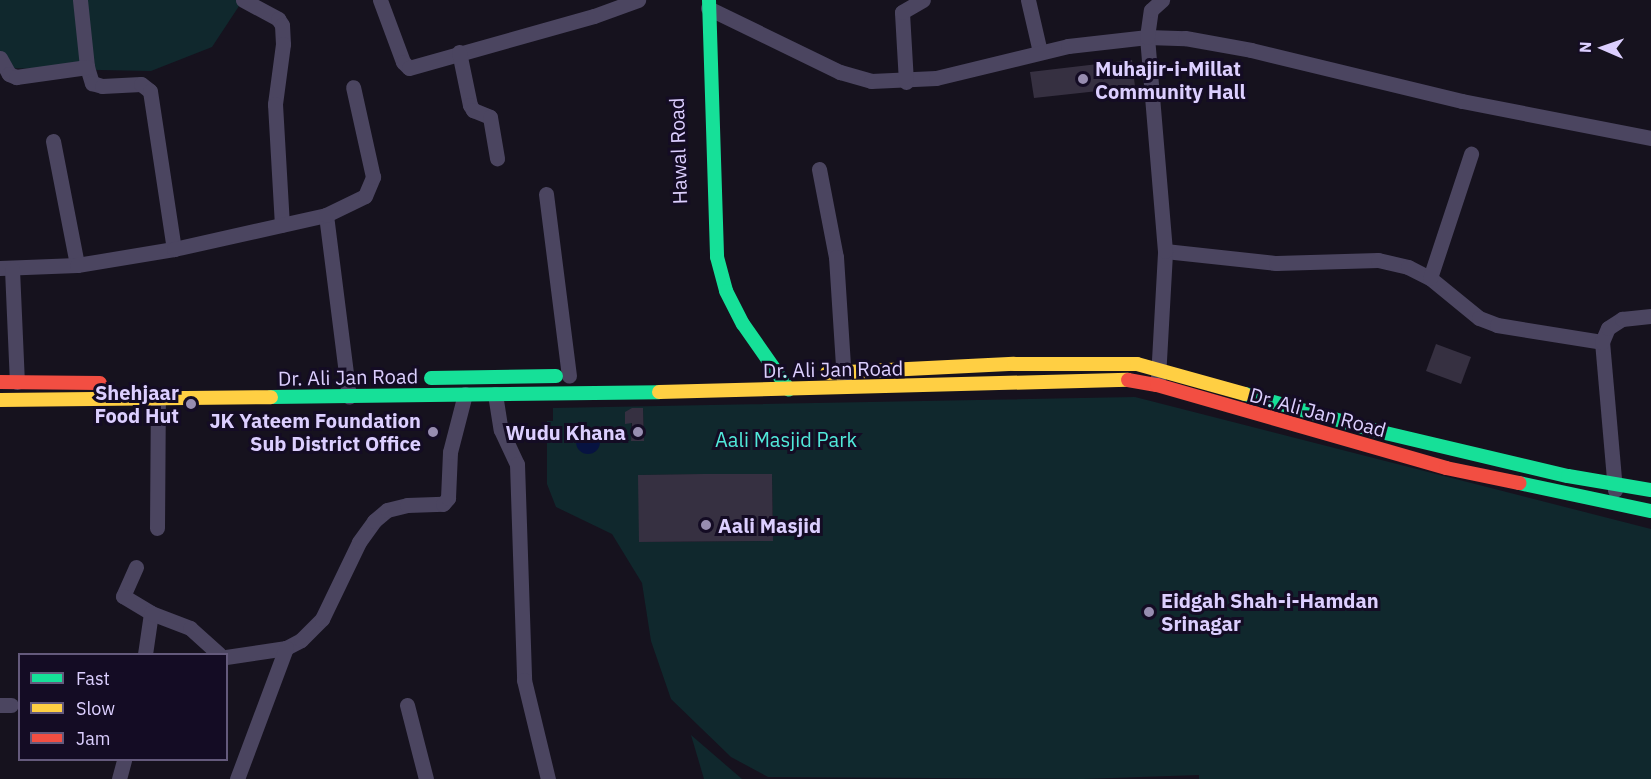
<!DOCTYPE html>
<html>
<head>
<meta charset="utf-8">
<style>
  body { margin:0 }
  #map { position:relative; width:1651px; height:779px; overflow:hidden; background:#16121e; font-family:"IBM Plex Sans",sans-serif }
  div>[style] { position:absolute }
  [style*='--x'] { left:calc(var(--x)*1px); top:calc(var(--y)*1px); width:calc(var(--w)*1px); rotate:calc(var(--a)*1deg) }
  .green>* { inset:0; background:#10282d }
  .water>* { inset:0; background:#071341 }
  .round { border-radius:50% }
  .building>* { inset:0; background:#363041 }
  .street>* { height:15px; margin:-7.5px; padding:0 7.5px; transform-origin:7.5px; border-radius:7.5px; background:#4b4560 }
  .fast>* { height:14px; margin:-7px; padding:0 7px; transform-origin:7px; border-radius:7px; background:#16e098 }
  .slow>* { height:14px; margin:-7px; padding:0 7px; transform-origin:7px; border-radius:7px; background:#ffcf43 }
  .jam>* { height:14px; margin:-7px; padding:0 7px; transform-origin:7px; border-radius:7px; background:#f24e42 }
  .dots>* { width:16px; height:16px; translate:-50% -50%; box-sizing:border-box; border:3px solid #140c24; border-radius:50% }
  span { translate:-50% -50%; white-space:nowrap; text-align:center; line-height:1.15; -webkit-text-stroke:6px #140c24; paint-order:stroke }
  .poi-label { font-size:20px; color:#dccfff; font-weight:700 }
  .left { translate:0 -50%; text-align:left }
  .right { translate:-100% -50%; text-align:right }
  .street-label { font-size:20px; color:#dccfff }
  .park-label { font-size:20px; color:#51e9da }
  .legend { position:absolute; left:18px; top:653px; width:210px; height:108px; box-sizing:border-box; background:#140c24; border:2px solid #645a7c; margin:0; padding:8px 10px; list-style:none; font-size:18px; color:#dccfff }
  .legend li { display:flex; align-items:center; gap:12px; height:30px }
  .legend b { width:30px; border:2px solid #645a7c }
  .north { position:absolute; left:1573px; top:18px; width:60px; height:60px; -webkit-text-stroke:4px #140c24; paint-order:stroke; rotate:272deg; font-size:16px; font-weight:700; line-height:24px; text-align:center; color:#dccfff }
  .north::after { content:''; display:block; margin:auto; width:21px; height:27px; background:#dccfff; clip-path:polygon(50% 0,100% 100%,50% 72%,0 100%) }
</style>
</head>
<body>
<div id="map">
  <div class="green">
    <div style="clip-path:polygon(0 0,243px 0,212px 47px,151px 71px,0 68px)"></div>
    <div style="clip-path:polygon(evenodd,1135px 397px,1651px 529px,1651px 779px,1199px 779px,1199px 775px,1083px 779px,768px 777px,731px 757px,671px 699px,651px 641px,642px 583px,612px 534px,556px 507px,547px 484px,547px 421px,553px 421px,553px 408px,1135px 397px,632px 408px,643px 408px,644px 441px,631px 440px,632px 408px,1135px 397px,584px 431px,595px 432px,599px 438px,595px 452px,578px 447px,578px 436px,584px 431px,1135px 397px,772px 474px,773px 541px,639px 542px,639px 475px,772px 474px)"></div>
    <div style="clip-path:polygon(691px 735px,742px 779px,704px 779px)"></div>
  </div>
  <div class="water">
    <div class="round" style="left:576px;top:430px;width:24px;height:24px"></div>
  </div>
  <div class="building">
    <div style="clip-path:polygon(1132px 60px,1135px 87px,1034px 98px,1030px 72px)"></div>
    <div style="clip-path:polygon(1436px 344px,1471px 357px,1461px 384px,1426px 371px)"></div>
    <div style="clip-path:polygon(632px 408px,643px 408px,644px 441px,631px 441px,632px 423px,625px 424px,625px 412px)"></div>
    <div style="clip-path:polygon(703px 474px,772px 474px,773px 541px,639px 542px,638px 475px)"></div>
  </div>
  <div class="street">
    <div style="--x:80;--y:0;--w:67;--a:84"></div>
    <div style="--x:87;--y:67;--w:17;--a:73"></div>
    <div style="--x:92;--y:83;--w:10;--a:17"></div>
    <div style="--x:102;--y:86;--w:39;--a:-3"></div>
    <div style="--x:141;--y:84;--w:11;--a:38"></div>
    <div style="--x:150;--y:91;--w:160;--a:81.4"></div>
    <div style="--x:243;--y:0;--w:40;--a:28"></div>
    <div style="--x:278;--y:19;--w:7;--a:56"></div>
    <div style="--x:282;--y:25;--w:19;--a:87"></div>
    <div style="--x:283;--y:44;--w:61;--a:97.6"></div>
    <div style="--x:275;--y:104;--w:121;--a:86.7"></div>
    <div style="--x:380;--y:0;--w:66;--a:69.6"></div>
    <div style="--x:403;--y:62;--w:8;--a:45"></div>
    <div style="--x:409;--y:68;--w:192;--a:-15.7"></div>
    <div style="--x:594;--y:16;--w:47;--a:-20"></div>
    <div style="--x:1028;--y:0;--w:53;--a:77"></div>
    <div style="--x:708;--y:8;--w:147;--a:25.9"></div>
    <div style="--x:840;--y:72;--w:32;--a:16"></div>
    <div style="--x:871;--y:81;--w:65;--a:-2.6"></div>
    <div style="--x:936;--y:78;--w:136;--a:-13.6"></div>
    <div style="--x:1068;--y:46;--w:80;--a:-6.5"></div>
    <div style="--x:1147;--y:37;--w:38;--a:2"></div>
    <div style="--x:1185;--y:38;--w:67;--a:10.3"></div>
    <div style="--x:1251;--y:50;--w:217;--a:13.6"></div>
    <div style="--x:1462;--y:101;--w:193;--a:11.1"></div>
    <div style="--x:459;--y:52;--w:54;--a:78.3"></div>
    <div style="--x:470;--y:105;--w:6;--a:59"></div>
    <div style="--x:473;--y:110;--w:18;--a:22"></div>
    <div style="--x:490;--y:117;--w:42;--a:80.3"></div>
    <div style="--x:0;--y:58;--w:18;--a:61"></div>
    <div style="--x:9;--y:74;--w:8;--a:23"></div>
    <div style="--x:16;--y:77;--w:72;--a:-8"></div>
    <div style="--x:906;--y:82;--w:70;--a:-93.3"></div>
    <div style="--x:902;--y:12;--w:24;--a:-30"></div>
    <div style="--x:53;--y:141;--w:126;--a:79"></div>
    <div style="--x:819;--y:169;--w:90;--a:79.1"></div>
    <div style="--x:836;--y:257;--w:123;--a:86.3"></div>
    <div style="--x:546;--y:194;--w:183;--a:82.8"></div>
    <div style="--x:326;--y:215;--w:183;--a:82.8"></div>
    <div style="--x:1165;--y:251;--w:112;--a:6.2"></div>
    <div style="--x:1276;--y:263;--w:102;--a:-1.7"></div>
    <div style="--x:1378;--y:260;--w:31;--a:13"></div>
    <div style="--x:1408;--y:267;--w:25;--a:27"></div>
    <div style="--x:1430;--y:278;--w:63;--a:39.2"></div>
    <div style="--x:1479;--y:318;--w:19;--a:21"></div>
    <div style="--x:1497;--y:325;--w:106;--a:9.2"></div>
    <div style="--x:0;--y:268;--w:77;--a:-2.2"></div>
    <div style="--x:77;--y:265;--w:98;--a:-9.4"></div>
    <div style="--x:174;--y:249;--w:156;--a:-12.6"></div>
    <div style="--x:326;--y:215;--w:43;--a:-26"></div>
    <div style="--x:365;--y:196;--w:21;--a:-67"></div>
    <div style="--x:373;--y:177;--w:92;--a:-102.5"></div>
    <div style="--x:12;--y:269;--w:113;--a:87.5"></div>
    <div style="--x:1430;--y:278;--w:131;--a:-71.7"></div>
    <div style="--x:1158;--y:378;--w:127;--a:-86.8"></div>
    <div style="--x:1165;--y:251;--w:215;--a:-94.8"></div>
    <div style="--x:1147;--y:37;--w:27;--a:-82"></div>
    <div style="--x:1151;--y:10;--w:15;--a:-42"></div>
    <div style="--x:495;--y:394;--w:36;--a:81"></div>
    <div style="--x:501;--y:430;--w:38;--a:65"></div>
    <div style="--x:517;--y:464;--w:216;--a:88.1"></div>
    <div style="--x:524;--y:680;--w:102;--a:76.4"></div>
    <div style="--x:1615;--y:490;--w:149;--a:-95"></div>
    <div style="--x:1602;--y:342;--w:15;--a:-67"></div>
    <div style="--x:1608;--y:328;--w:17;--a:-33"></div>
    <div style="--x:1622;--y:319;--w:29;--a:-6"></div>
    <div style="--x:157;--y:528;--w:130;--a:-89.6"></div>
    <div style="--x:136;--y:567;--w:32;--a:114"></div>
    <div style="--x:123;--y:596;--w:33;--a:31"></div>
    <div style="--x:151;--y:613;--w:41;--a:98.3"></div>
    <div style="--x:151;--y:613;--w:42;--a:21"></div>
    <div style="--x:190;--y:628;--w:39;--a:42"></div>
    <div style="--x:226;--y:657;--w:61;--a:-8.5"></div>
    <div style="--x:286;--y:648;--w:17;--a:-28"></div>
    <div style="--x:301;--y:640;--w:30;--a:-45"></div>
    <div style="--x:322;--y:619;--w:85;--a:-64.3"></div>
    <div style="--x:359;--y:542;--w:26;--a:-54"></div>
    <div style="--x:374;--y:521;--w:17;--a:-40"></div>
    <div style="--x:387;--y:510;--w:21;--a:-14"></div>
    <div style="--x:407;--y:505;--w:36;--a:-2"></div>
    <div style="--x:443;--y:504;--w:8;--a:-50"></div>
    <div style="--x:448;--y:498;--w:46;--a:-87.5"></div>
    <div style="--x:450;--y:452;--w:60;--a:-75.5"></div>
    <div style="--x:0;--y:705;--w:11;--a:0"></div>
    <div style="--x:407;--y:705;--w:76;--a:75.6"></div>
    <div style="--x:119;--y:779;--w:20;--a:-75"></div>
    <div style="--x:237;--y:779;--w:140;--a:-69.5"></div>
  </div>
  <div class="fast">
    <div style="--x:709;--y:0;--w:257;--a:88.2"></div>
    <div style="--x:717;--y:257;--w:35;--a:75"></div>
    <div style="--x:726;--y:291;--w:37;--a:63"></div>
    <div style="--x:743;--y:324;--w:80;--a:55.1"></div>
    <div style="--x:431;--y:378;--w:125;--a:-0.9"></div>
    <div style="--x:1245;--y:394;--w:137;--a:15.7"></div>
    <div style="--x:1377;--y:431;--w:196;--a:13.3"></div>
    <div style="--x:1568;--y:476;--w:84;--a:9.6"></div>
    <div style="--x:271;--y:397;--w:388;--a:-0.7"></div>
    <div style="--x:1519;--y:483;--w:135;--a:12"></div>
  </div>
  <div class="slow">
    <div style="--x:827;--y:373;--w:187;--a:-2.8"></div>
    <div style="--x:1014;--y:364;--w:123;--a:0"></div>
    <div style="--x:1137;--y:364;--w:112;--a:15.5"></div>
    <div style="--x:659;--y:392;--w:469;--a:-1.5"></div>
    <div style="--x:0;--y:400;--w:271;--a:-0.6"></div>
  </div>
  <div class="jam">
    <div style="--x:1128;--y:380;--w:29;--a:10"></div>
    <div style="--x:1157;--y:385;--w:301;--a:16"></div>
    <div style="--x:1446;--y:468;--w:75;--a:11.6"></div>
    <div style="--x:0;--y:382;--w:100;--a:0.6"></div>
  </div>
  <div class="dots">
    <div style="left:1083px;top:79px;background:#978db0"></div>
    <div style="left:191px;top:404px;background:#978db0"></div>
    <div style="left:433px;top:432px;background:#978db0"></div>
    <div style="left:638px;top:432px;background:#978db0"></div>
    <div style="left:706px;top:525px;background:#978db0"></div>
    <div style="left:1149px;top:612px;background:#978db0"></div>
  </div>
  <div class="poi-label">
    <span class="left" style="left:1095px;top:80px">Muhajir-i-Millat<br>Community Hall</span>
    <span class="right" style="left:179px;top:404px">Shehjaar<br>Food Hut</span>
    <span class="right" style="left:421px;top:432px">JK Yateem Foundation<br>Sub District Office</span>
    <span class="right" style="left:626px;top:432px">Wudu Khana</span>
    <span class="left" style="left:718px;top:525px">Aali Masjid</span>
    <span class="left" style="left:1161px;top:612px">Eidgah Shah-i-Hamdan<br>Srinagar</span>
  </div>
  <div class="street-label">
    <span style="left:678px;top:151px;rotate:-92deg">Hawal Road</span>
    <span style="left:833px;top:369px;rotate:-1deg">Dr. Ali Jan Road</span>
    <span style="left:348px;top:377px;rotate:-1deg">Dr. Ali Jan Road</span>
    <span style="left:1318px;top:412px;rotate:15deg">Dr. Ali Jan Road</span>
  </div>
  <div class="park-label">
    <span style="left:786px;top:439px">Aali Masjid Park</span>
  </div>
  <ul class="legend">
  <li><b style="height:8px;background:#16e098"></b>Fast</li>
  <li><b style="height:8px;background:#ffcf43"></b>Slow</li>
  <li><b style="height:8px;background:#f24e42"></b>Jam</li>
  </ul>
  <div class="north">N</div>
</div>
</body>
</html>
